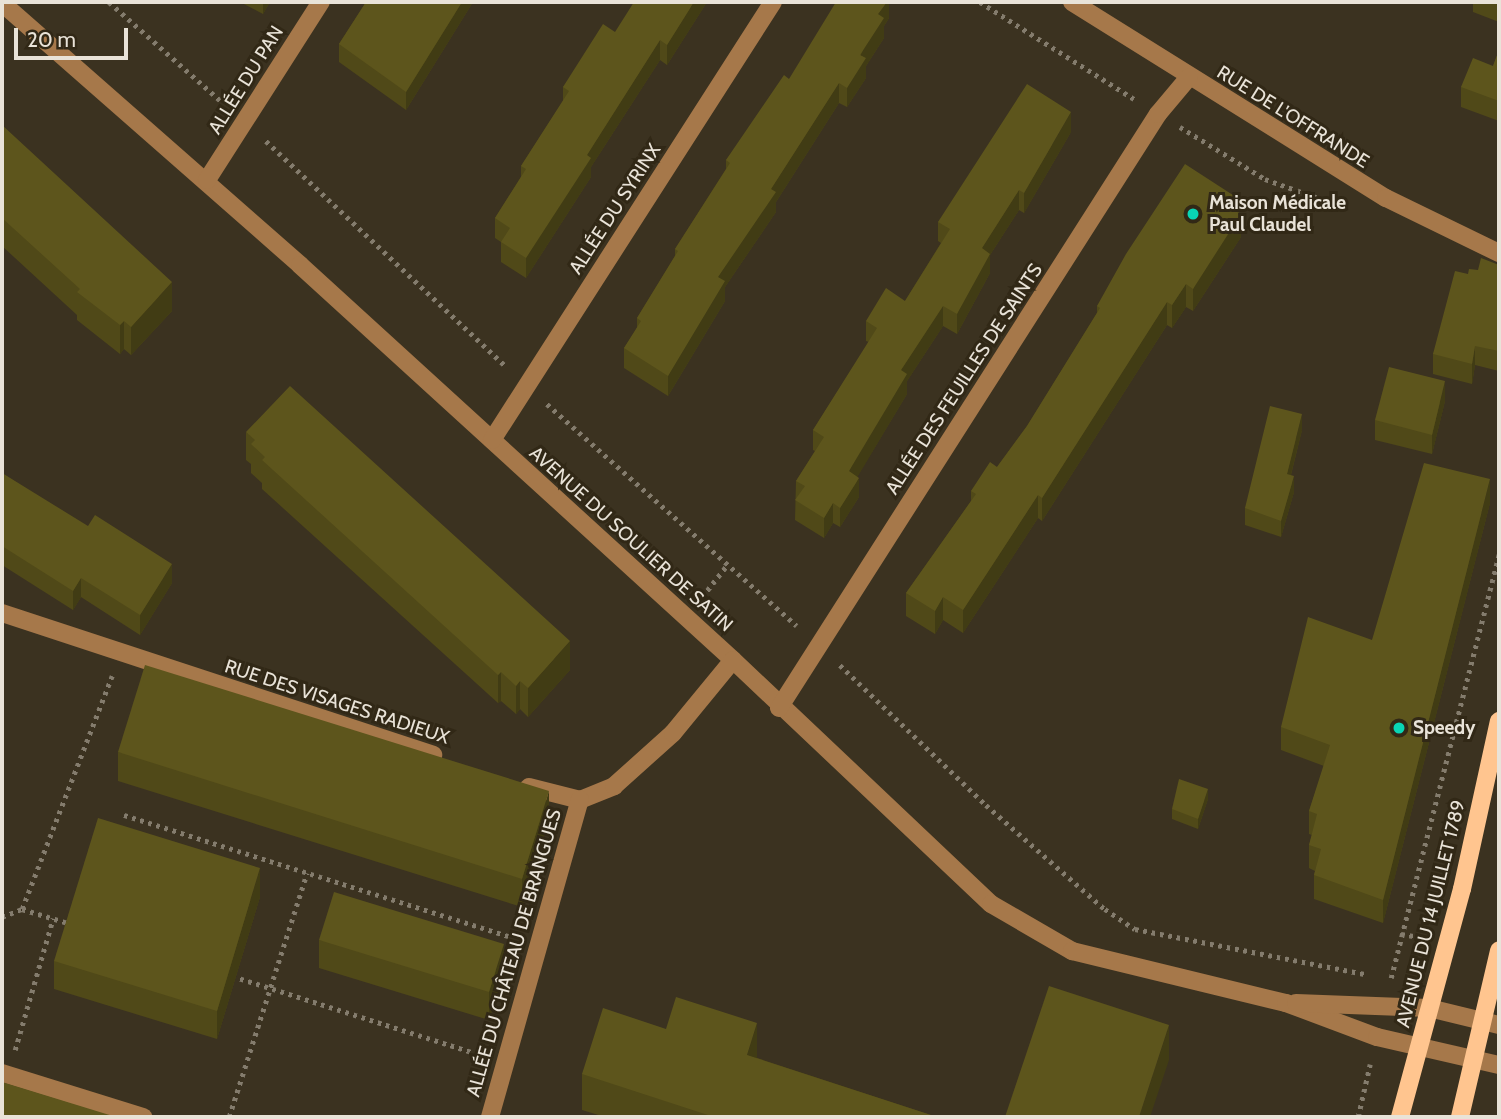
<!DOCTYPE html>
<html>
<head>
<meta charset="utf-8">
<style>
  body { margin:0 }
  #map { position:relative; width:1501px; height:1119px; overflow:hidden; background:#3b3220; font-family:Cabin,sans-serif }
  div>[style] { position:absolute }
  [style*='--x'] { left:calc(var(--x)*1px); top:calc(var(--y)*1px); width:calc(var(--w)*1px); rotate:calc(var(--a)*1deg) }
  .path>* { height:4.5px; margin-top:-2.25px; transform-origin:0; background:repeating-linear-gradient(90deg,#847c6d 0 3.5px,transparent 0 8.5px) }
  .minor>* { height:18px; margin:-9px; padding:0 9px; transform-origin:9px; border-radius:9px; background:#a6784a }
  .major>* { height:18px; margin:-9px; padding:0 9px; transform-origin:9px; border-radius:9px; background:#ffc58f }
  .wall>* { inset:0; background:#504918 }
  .shaded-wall>* { inset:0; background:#413c14 }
  .building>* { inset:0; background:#5d551c }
  .dots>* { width:19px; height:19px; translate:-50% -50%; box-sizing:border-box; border:4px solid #312816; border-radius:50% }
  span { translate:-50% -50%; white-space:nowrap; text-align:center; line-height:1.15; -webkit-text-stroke:6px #312816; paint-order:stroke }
  .street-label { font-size:19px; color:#e9e3d8 }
  .poi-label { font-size:19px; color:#e9e3d8; font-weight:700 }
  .left { translate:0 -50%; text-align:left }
  .frame { position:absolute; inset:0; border:4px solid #e9e3d8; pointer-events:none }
  .scale { position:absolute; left:14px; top:28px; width:114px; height:32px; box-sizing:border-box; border:4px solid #e9e3d8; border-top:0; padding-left:9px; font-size:21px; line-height:24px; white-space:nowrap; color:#e9e3d8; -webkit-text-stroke:5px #312816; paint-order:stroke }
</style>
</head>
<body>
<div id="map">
  <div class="path">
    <div style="--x:109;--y:2;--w:152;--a:41.5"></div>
    <div style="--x:980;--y:2;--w:182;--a:32.2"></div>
    <div style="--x:1180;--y:127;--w:100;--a:31.5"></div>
    <div style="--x:1265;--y:179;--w:84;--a:19.5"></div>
    <div style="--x:266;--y:141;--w:330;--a:43.2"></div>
    <div style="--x:547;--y:404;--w:334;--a:41.6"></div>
    <div style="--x:702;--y:597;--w:42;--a:-51.8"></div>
    <div style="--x:840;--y:665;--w:202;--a:43.8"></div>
    <div style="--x:986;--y:805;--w:158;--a:41.2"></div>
    <div style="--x:1105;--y:909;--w:36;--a:34"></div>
    <div style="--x:1135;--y:929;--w:234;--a:11.1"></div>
    <div style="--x:124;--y:815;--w:408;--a:17.5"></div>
    <div style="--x:22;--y:909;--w:51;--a:17"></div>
    <div style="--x:2;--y:917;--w:22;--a:-22"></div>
    <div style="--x:22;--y:909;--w:250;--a:-68.9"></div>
    <div style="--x:1401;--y:934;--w:19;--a:9"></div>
    <div style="--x:232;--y:976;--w:261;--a:17.6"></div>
    <div style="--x:1391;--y:978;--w:437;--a:-75.7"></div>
    <div style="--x:15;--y:1050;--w:137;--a:-73.9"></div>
    <div style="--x:229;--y:1117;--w:256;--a:-72.3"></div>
    <div style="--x:1358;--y:1117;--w:54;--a:-77.2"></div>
  </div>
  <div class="minor">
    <div style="--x:1072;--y:2;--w:370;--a:32"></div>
    <div style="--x:1386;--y:198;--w:126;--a:26"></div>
    <div style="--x:2;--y:3;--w:397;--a:41.3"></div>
    <div style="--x:300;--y:265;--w:586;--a:42.37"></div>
    <div style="--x:733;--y:660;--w:355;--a:43.4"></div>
    <div style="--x:991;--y:904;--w:94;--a:30.1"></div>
    <div style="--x:1072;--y:951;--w:220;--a:13.7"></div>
    <div style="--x:1286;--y:1003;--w:97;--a:20.5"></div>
    <div style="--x:1377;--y:1037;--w:125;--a:12.9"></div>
    <div style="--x:207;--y:180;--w:211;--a:-57.4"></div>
    <div style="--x:492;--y:440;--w:520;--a:-57.32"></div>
    <div style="--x:2;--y:613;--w:454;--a:18.2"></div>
    <div style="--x:779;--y:708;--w:705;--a:-57.46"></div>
    <div style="--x:1158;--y:114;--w:48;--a:-50"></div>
    <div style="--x:529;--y:787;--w:53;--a:14.3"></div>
    <div style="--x:580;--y:800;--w:37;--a:-22"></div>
    <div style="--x:614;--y:786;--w:79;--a:-41.9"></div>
    <div style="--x:673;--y:733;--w:94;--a:-50.6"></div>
    <div style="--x:1296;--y:1003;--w:133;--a:2.2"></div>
    <div style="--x:1429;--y:1008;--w:72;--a:13.7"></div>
    <div style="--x:2;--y:1073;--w:148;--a:17.3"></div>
    <div style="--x:490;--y:1117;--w:330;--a:-74.2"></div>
  </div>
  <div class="major">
    <div style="--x:1400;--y:1117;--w:236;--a:-74.8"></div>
    <div style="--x:1462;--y:889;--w:172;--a:-77.6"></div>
    <div style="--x:1460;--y:1117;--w:171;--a:-76.8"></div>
  </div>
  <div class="wall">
    <div style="clip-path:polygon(240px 2px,270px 2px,263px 14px)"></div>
    <div style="clip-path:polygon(366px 2px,473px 2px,406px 110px,339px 62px,339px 44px)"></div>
    <div style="clip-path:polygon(707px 2px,667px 65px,660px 60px,591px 167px,591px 177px,526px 278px,501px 262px,501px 242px,495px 238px,495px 218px,521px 177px,521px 166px,563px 101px,563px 87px,615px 32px)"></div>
    <div style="clip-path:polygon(889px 2px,889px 18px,884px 26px,884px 38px,866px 66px,866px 78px,847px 107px,839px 103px,776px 202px,776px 212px,725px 287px,725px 301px,668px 396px,624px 368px,624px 348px,637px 328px,637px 318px,675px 256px,675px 249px,726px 169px,726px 160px,789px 79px)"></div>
    <div style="clip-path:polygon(1473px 2px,1499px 2px,1499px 22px,1473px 12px)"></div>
    <div style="clip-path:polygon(1499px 50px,1499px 121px,1461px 107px,1461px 87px,1493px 66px)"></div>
    <div style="clip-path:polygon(2px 125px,172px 311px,131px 355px,124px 349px,120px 354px,77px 320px,77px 315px,2px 246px)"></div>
    <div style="clip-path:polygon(1071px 132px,1024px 213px,1019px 210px,990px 255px,990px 273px,957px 334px,943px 326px,907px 381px,907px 394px,857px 477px,859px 497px,840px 527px,833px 523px,824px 538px,795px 520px,796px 481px,815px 451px,813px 450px,813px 430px,869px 342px,866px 341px,866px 321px,905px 301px,941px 243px,938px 241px,938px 222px)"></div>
    <div style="clip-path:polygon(1239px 213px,1241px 237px,1193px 311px,1186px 307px,1172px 328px,1167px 325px,1042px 521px,1038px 518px,963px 633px,943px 620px,935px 634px,906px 616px,906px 593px,971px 501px,971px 491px,997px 467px,1027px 426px,1097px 313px,1097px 306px)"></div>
    <div style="clip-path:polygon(1499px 265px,1499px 371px,1475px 365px,1472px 384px,1433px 374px,1433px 354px,1468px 274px,1478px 270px)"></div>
    <div style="clip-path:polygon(1445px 401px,1432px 454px,1375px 440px,1375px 420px)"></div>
    <div style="clip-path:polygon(1302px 430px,1291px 475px,1294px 492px,1281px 537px,1245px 525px,1245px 508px)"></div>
    <div style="clip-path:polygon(246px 432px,570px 670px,528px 717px,520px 709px,516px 714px,501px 701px,498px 703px,262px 489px,262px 483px,251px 473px,251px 464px,246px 460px)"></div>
    <div style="clip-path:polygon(2px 473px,172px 583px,140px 635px,81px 597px,73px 610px,2px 565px)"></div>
    <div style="clip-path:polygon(1490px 503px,1383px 923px,1314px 899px,1314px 875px,1315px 871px,1309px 868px,1309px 845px,1312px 835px,1309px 834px,1309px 811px,1324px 766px,1281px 750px,1281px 727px,1372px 640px)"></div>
    <div style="clip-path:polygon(118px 752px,549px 820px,522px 907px,118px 781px)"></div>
    <div style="clip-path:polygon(1208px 799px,1198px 829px,1172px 819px,1172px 809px)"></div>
    <div style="clip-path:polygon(260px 897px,217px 1039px,54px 989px,54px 961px)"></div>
    <div style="clip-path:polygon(319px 940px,504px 972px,489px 1020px,319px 968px)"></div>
    <div style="clip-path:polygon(666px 1029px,757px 1058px,937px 1117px,605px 1117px,582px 1110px,582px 1074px)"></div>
  </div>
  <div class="shaded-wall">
    <div style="clip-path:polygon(263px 2px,270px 2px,263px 14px)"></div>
    <div style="clip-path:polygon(462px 2px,473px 2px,406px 110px,406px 92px)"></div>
    <div style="clip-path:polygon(694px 2px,707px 2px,667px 65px,667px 45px)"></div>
    <div style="clip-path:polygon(887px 2px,889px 2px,889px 18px,884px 26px,884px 38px,866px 66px,866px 78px,847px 107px,847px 88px,878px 14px)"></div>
    <div style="clip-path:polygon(660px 40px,660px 60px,591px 167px,591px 177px,526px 278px,526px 258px,587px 155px)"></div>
    <div style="clip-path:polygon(839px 83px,839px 103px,776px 202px,776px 212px,725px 287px,725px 301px,668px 396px,668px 376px,718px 277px,771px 189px)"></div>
    <div style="clip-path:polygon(1071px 112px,1071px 132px,1024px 213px,1024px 193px)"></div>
    <div style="clip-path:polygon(1019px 190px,1019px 210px,990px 255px,990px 273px,957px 334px,957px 314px,982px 248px)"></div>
    <div style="clip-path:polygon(1239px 199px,1239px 216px,1241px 214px,1241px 237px,1193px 311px,1193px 289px,1232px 209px)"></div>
    <div style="clip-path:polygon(172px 282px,172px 311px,131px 355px,131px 327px)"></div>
    <div style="clip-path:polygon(1186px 284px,1186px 307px,1172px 328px,1172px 305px)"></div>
    <div style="clip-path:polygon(1167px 302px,1167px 325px,1042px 521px,1042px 498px)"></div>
    <div style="clip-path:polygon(943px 306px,943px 326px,907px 381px,907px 394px,849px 491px,849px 471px,901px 370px)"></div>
    <div style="clip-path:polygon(124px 321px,124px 349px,120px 354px,120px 325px)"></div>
    <div style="clip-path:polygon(1475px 346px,1475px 365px,1472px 384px,1472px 364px)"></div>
    <div style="clip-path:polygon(1445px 381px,1445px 401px,1432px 454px,1432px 435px)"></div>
    <div style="clip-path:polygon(1302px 414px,1302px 430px,1287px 490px,1287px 474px)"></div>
    <div style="clip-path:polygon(1294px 476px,1294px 492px,1281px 537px,1281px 521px)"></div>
    <div style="clip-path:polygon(859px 478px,859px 497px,840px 527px,840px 508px)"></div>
    <div style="clip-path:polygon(1490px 479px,1490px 503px,1383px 923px,1383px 900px)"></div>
    <div style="clip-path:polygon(1038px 495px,1038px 518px,963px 633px,963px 610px)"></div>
    <div style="clip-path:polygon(833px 503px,833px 523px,824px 538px,824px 518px)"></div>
    <div style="clip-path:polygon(172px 564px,172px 583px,140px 635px,140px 615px)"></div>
    <div style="clip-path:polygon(81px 578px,81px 597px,73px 610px,73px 591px)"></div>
    <div style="clip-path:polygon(943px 597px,943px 620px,935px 634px,935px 611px)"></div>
    <div style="clip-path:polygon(570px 641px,570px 670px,528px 717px,528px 688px)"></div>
    <div style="clip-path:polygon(501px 672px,501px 701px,498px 703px,498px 675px)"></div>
    <div style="clip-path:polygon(520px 681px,520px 709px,516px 714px,516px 686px)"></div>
    <div style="clip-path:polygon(1208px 789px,1208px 799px,1198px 829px,1198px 819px)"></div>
    <div style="clip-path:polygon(549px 791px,549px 820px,522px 907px,522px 879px)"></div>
    <div style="clip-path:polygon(260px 868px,260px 897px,217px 1039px,217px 1011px)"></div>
    <div style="clip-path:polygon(504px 944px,504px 972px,489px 1020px,489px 992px)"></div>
    <div style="clip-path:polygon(757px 1023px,757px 1059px,747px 1055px)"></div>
    <div style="clip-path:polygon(1169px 1025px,1169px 1060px,1150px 1117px,1139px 1117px)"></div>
  </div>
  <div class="building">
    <div style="clip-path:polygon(366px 2px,462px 2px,406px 92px,339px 44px)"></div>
    <div style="clip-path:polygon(634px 2px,694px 2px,667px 45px,660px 40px,587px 155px,591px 158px,526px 258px,501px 242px,510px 228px,495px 218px,526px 169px,521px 166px,569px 91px,563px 87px,603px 24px,615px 32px)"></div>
    <div style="clip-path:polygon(836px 2px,887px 2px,878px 14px,884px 18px,860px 55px,866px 58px,847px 88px,839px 83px,771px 189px,776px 192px,718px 277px,725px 281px,668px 376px,624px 348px,641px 321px,637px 318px,678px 251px,675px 249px,730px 163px,726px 160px,784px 75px,789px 79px)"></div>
    <div style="clip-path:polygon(1499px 50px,1499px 101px,1461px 87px,1473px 58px,1493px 66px)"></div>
    <div style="clip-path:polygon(1027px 84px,1071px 112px,1024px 193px,1019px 190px,982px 248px,990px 254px,957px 314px,943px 306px,901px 370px,907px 374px,849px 471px,859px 478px,840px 508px,833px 503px,824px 518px,795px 500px,805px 486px,796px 481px,824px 437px,813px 430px,877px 328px,866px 321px,886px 288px,905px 301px,950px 229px,938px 222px)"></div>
    <div style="clip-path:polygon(2px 125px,172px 282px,131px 327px,124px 321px,120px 325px,77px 292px,80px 289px,2px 218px)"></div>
    <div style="clip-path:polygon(1185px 164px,1239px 199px,1232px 209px,1241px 214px,1193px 289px,1186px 284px,1172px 305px,1167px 302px,1042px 498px,1038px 495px,963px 610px,943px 597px,935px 611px,906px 593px,976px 494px,971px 491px,990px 462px,997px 467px,1027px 426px,1100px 308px,1097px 306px,1126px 254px)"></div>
    <div style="clip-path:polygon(1481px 258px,1499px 265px,1499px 351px,1475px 346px,1472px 364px,1433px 354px,1455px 271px,1468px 274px,1469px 269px,1478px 270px)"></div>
    <div style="clip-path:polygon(1389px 367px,1445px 381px,1432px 435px,1375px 420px)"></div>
    <div style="clip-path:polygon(290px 386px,570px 641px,528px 688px,520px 681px,516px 686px,501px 672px,498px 675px,262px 460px,265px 457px,251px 444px,255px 440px,246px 432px)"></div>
    <div style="clip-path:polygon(1270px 406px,1302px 414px,1287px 474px,1294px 476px,1281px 521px,1245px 508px)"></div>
    <div style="clip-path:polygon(1424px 463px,1490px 479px,1383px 900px,1314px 875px,1321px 849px,1309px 845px,1317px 814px,1309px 811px,1330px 745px,1281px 727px,1308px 617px,1372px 640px)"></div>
    <div style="clip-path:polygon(2px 473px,88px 526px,95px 515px,172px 564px,140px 615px,81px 578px,73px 591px,2px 546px)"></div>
    <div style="clip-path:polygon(145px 665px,549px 791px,522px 879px,118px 752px)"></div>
    <div style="clip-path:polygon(1179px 779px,1208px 789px,1198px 819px,1172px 809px)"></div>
    <div style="clip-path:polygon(98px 818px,260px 868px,217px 1011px,54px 961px)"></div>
    <div style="clip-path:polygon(334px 892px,504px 944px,489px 992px,319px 940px)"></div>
    <div style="clip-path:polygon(1049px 986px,1169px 1025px,1139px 1117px,1005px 1117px)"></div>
    <div style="clip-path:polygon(676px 997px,757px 1023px,747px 1055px,937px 1117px,714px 1117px,582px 1074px,603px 1008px,666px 1029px)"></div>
    <div style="clip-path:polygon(2px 1082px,116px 1117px,2px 1117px)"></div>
  </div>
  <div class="dots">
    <div style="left:1193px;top:214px;background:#09d5b5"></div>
    <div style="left:1399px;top:728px;background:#09d5b5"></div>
  </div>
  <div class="street-label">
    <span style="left:246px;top:80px;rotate:-58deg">ALLÉE DU PAN</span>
    <span style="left:1293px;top:117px;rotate:32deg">RUE DE L'OFFRANDE</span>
    <span style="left:615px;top:209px;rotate:-57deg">ALLÉE DU SYRINX</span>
    <span style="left:964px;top:379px;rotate:-57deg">ALLÉE DES FEUILLES DE SAINTS</span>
    <span style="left:631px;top:539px;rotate:42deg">AVENUE DU SOULIER DE SATIN</span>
    <span style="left:337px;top:702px;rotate:18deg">RUE DES VISAGES RADIEUX</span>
    <span style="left:1431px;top:914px;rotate:-76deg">AVENUE DU 14 JUILLET 1789</span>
    <span style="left:514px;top:953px;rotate:-74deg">ALLÉE DU CHÂTEAU DE BRANGUES</span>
  </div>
  <div class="poi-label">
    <span class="left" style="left:1209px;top:214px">Maison Médicale<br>Paul Claudel</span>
    <span class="left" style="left:1413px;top:728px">Speedy</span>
  </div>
  <div class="frame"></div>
  <div class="scale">20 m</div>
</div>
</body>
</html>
